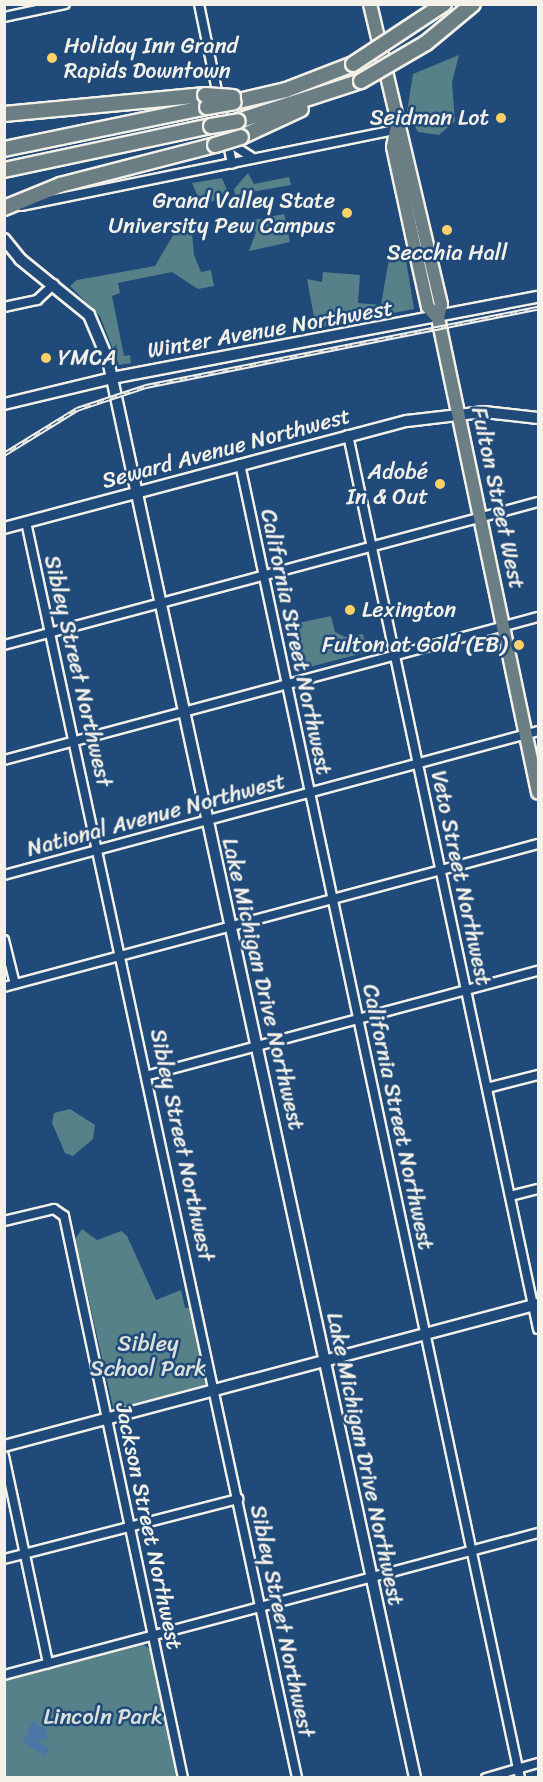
<!DOCTYPE html>
<html>
<head>
<meta charset="utf-8">
<style>
  body { margin:0 }
  #map { position:relative; width:543px; height:1782px; overflow:hidden; background:#1f4a7a; font-family:Sriracha,sans-serif }
  div>[style] { position:absolute }
  [style*='--x'] { left:calc(var(--x)*1px); top:calc(var(--y)*1px); width:calc(var(--w)*1px); rotate:calc(var(--a)*1deg) }
  .green>* { inset:0; background:#578188 }
  .water>* { inset:0; background:#4a77a5 }
  .roads { filter:drop-shadow(2px 0 #f4f1e8) drop-shadow(-2px 0 #f4f1e8) drop-shadow(0 2px #f4f1e8) drop-shadow(0 -2px #f4f1e8) }
  .street>* { height:8px; margin:-4px; padding:0 4px; transform-origin:4px; border-radius:4px; background:#1f4a7a }
  .secondary>* { height:10px; margin:-5px; padding:0 5px; transform-origin:5px; border-radius:5px; background:#1f4a7a }
  .primary>* { height:12px; margin:-6px; padding:0 6px; transform-origin:6px; border-radius:6px; background:#6b7e84 }
  .highway>* { height:14px; margin:-7px; padding:0 7px; transform-origin:7px; border-radius:7px; background:#6b7e84 }
  .rail>* { height:4.5px; margin-top:-2.25px; transform-origin:0; background:repeating-linear-gradient(90deg,#1f4a7a 0 7px,#f4f1e8 0 14px); box-sizing:border-box; border-block:2px solid #f4f1e8 }
  .bridges { filter:drop-shadow(2px 0 #f4f1e8) drop-shadow(-2px 0 #f4f1e8) drop-shadow(0 2px #f4f1e8) drop-shadow(0 -2px #f4f1e8) }
  .highway-bridge>* { height:14px; margin:-7px; padding:0 7px; transform-origin:7px; border-radius:7px; background:#6b7e84 }
  .dots>* { width:16px; height:16px; translate:-50% -50%; box-sizing:border-box; border:3px solid #1f4a7a; border-radius:50% }
  span { translate:-50% -50%; white-space:nowrap; text-align:center; line-height:1.15; -webkit-text-stroke:5px #1f4a7a; paint-order:stroke }
  .poi-label { font-size:22px; color:#f4f1e8 }
  .left { translate:0 -50%; text-align:left }
  .right { translate:-100% -50%; text-align:right }
  .street-label { font-size:22px; color:#f4f1e8 }
  .park-label { font-size:22px; color:#dce0da }
  .frame { position:absolute; inset:0; border:6px solid #f4f1e8; pointer-events:none }
</style>
</head>
<body>
<div id="map">
  <div class="green">
    <div style="clip-path:polygon(459px 55px,452px 82px,455px 121px,439px 135px,418px 132px,407px 112px,413px 74px)"></div>
    <div style="clip-path:polygon(248px 173px,254px 184px,289px 177px,291px 185px,235px 195px,234px 189px)"></div>
    <div style="clip-path:polygon(222px 178px,230px 197px,201px 204px,192px 183px)"></div>
    <div style="clip-path:polygon(284px 214px,290px 242px,249px 251px,256px 232px,244px 222px)"></div>
    <div style="clip-path:polygon(191px 223px,194px 255px,201px 272px,211px 270px,214px 286px,198px 289px,172px 272px,118px 283px,120px 293px,112px 296px,124px 356px,130px 355px,131px 363px,119px 365px,100px 316px,70px 286px,77px 280px,155px 266px,179px 225px)"></div>
    <div style="clip-path:polygon(390px 253px,405px 254px,414px 309px,316px 328px,307px 279px,322px 282px,323px 272px,360px 275px,358px 303px,381px 305px)"></div>
    <div style="clip-path:polygon(331px 616px,335px 632px,345px 637px,363px 634px,367px 652px,298px 670px,289px 625px)"></div>
    <div style="clip-path:polygon(70px 1109px,95px 1125px,93px 1139px,73px 1156px,65px 1153px,52px 1123px,54px 1113px)"></div>
    <div style="clip-path:polygon(82px 1229px,97px 1240px,121px 1231px,127px 1236px,156px 1300px,181px 1290px,185px 1308px,192px 1307px,207px 1381px,203px 1389px,114px 1411px,75px 1239px)"></div>
    <div style="clip-path:polygon(143px 1644px,151px 1650px,178px 1777px,5px 1778px,5px 1680px)"></div>
  </div>
  <div class="water">
    <div style="clip-path:polygon(32px 1721px,47px 1730px,48px 1739px,36px 1740px,50px 1748px,45px 1756px,23px 1743px)"></div>
  </div>
  <div class="roads">
    <div class="street">
      <div style="--x:199;--y:4;--w:163;--a:78.3"></div>
      <div style="--x:4;--y:17;--w:62;--a:-12"></div>
      <div style="--x:228;--y:142;--w:27;--a:33"></div>
      <div style="--x:21;--y:206;--w:383;--a:-11.5"></div>
      <div style="--x:4;--y:307;--w:34;--a:-12"></div>
      <div style="--x:37;--y:300;--w:23;--a:-43"></div>
      <div style="--x:348;--y:435;--w:914;--a:78"></div>
      <div style="--x:240;--y:464;--w:1344;--a:77.97"></div>
      <div style="--x:26;--y:522;--w:1285;--a:77.82"></div>
      <div style="--x:4;--y:645;--w:553;--a:-14.99"></div>
      <div style="--x:4;--y:760;--w:553;--a:-14.99"></div>
      <div style="--x:4;--y:875;--w:553;--a:-15.09"></div>
      <div style="--x:4;--y:940;--w:45;--a:76"></div>
      <div style="--x:4;--y:987;--w:553;--a:-14.99"></div>
      <div style="--x:149;--y:1075;--w:403;--a:-15"></div>
      <div style="--x:487;--y:1088;--w:53;--a:-14.3"></div>
      <div style="--x:510;--y:1196;--w:29;--a:-14"></div>
      <div style="--x:4;--y:1221;--w:51;--a:-13.5"></div>
      <div style="--x:54;--y:1209;--w:12;--a:35"></div>
      <div style="--x:64;--y:1216;--w:574;--a:78.04"></div>
      <div style="--x:4;--y:1456;--w:212;--a:78"></div>
      <div style="--x:4;--y:1559;--w:242;--a:-14.4"></div>
      <div style="--x:4;--y:1675;--w:553;--a:-14.89"></div>
      <div style="--x:486;--y:1778;--w:54;--a:-16.1"></div>
    </div>
    <div class="secondary">
      <div style="--x:4;--y:239;--w:26;--a:51"></div>
      <div style="--x:20;--y:259;--w:89;--a:39.1"></div>
      <div style="--x:89;--y:315;--w:49;--a:67.1"></div>
      <div style="--x:108;--y:360;--w:1451;--a:77.78"></div>
      <div style="--x:4;--y:404;--w:111;--a:-13.5"></div>
      <div style="--x:112;--y:378;--w:434;--a:-10.8"></div>
      <div style="--x:4;--y:528;--w:417;--a:-14.9"></div>
      <div style="--x:407;--y:421;--w:78;--a:-6.7"></div>
      <div style="--x:484;--y:412;--w:54;--a:6.3"></div>
      <div style="--x:4;--y:1446;--w:553;--a:-14.89"></div>
    </div>
    <div class="primary">
      <div style="--x:370;--y:4;--w:309;--a:76.7"></div>
      <div style="--x:441;--y:305;--w:13;--a:103"></div>
      <div style="--x:438;--y:318;--w:485;--a:78.1"></div>
      <div style="--x:396;--y:130;--w:17;--a:100"></div>
      <div style="--x:393;--y:147;--w:90;--a:77.8"></div>
      <div style="--x:412;--y:235;--w:74;--a:77.5"></div>
      <div style="--x:428;--y:307;--w:15;--a:48"></div>
    </div>
    <div class="highway">
      <div style="--x:234;--y:102;--w:53;--a:-13"></div>
      <div style="--x:286;--y:90;--w:72;--a:-21.2"></div>
      <div style="--x:4;--y:114;--w:202;--a:-5.4"></div>
      <div style="--x:238;--y:121;--w:129;--a:-18"></div>
      <div style="--x:241;--y:137;--w:66;--a:-25"></div>
      <div style="--x:4;--y:149;--w:207;--a:-11.7"></div>
      <div style="--x:4;--y:170;--w:212;--a:-12"></div>
      <div style="--x:4;--y:208;--w:61;--a:-22.3"></div>
      <div style="--x:60;--y:185;--w:160;--a:-14.5"></div>
    </div>
  </div>
  <div class="rail">
    <div style="--x:4;--y:454;--w:86;--a:-31.7"></div>
    <div style="--x:77;--y:409;--w:73;--a:-18.4"></div>
    <div style="--x:146;--y:386;--w:400;--a:-11.3"></div>
  </div>
  <div class="bridges">
    <div class="highway-bridge">
      <div style="--x:353;--y:64;--w:109;--a:-33.4"></div>
      <div style="--x:361;--y:81;--w:75;--a:-30.3"></div>
      <div style="--x:426;--y:43;--w:61;--a:-39.7"></div>
      <div style="--x:205;--y:95;--w:28;--a:4"></div>
      <div style="--x:207;--y:107;--w:27;--a:-10"></div>
      <div style="--x:211;--y:126;--w:27;--a:-10"></div>
      <div style="--x:215;--y:145;--w:27;--a:-17"></div>
    </div>
  </div>
  <div class="dots">
    <div style="left:52px;top:58px;background:#ffd166"></div>
    <div style="left:501px;top:118px;background:#ffd166"></div>
    <div style="left:347px;top:213px;background:#ffd166"></div>
    <div style="left:447px;top:230px;background:#ffd166"></div>
    <div style="left:46px;top:358px;background:#ffd166"></div>
    <div style="left:440px;top:484px;background:#ffd166"></div>
    <div style="left:350px;top:610px;background:#ffd166"></div>
    <div style="left:519px;top:645px;background:#ffd166"></div>
  </div>
  <div class="poi-label">
    <span class="left" style="left:64px;top:58px">Holiday Inn Grand<br>Rapids Downtown</span>
    <span class="right" style="left:489px;top:118px">Seidman Lot</span>
    <span class="right" style="left:335px;top:213px">Grand Valley State<br>University Pew Campus</span>
    <span style="left:447px;top:253px">Secchia Hall</span>
    <span class="left" style="left:58px;top:358px">YMCA</span>
    <span class="right" style="left:428px;top:484px">Adobé<br>In &amp; Out</span>
    <span class="left" style="left:362px;top:610px">Lexington</span>
    <span class="right" style="left:507px;top:645px">Fulton at Gold (EB)</span>
  </div>
  <div class="street-label">
    <span style="left:270px;top:329px;rotate:-10deg">Winter Avenue Northwest</span>
    <span style="left:226px;top:448px;rotate:-15deg">Seward Avenue Northwest</span>
    <span style="left:498px;top:498px;rotate:78deg">Fulton Street West</span>
    <span style="left:296px;top:642px;rotate:78deg">California Street Northwest</span>
    <span style="left:78px;top:671px;rotate:77deg">Sibley Street Northwest</span>
    <span style="left:156px;top:815px;rotate:-15deg">National Avenue Northwest</span>
    <span style="left:461px;top:878px;rotate:78deg">Veto Street Northwest</span>
    <span style="left:263px;top:984px;rotate:77deg">Lake Michigan Drive Northwest</span>
    <span style="left:398px;top:1117px;rotate:78deg">California Street Northwest</span>
    <span style="left:182px;top:1145px;rotate:78deg">Sibley Street Northwest</span>
    <span style="left:365px;top:1459px;rotate:78deg">Lake Michigan Drive Northwest</span>
    <span style="left:149px;top:1526px;rotate:78deg">Jackson Street Northwest</span>
    <span style="left:282px;top:1621px;rotate:78deg">Sibley Street Northwest</span>
  </div>
  <div class="park-label">
    <span style="left:148px;top:1356px">Sibley<br>School Park</span>
    <span style="left:103px;top:1717px">Lincoln Park</span>
  </div>
  <div class="frame"></div>
</div>
</body>
</html>
